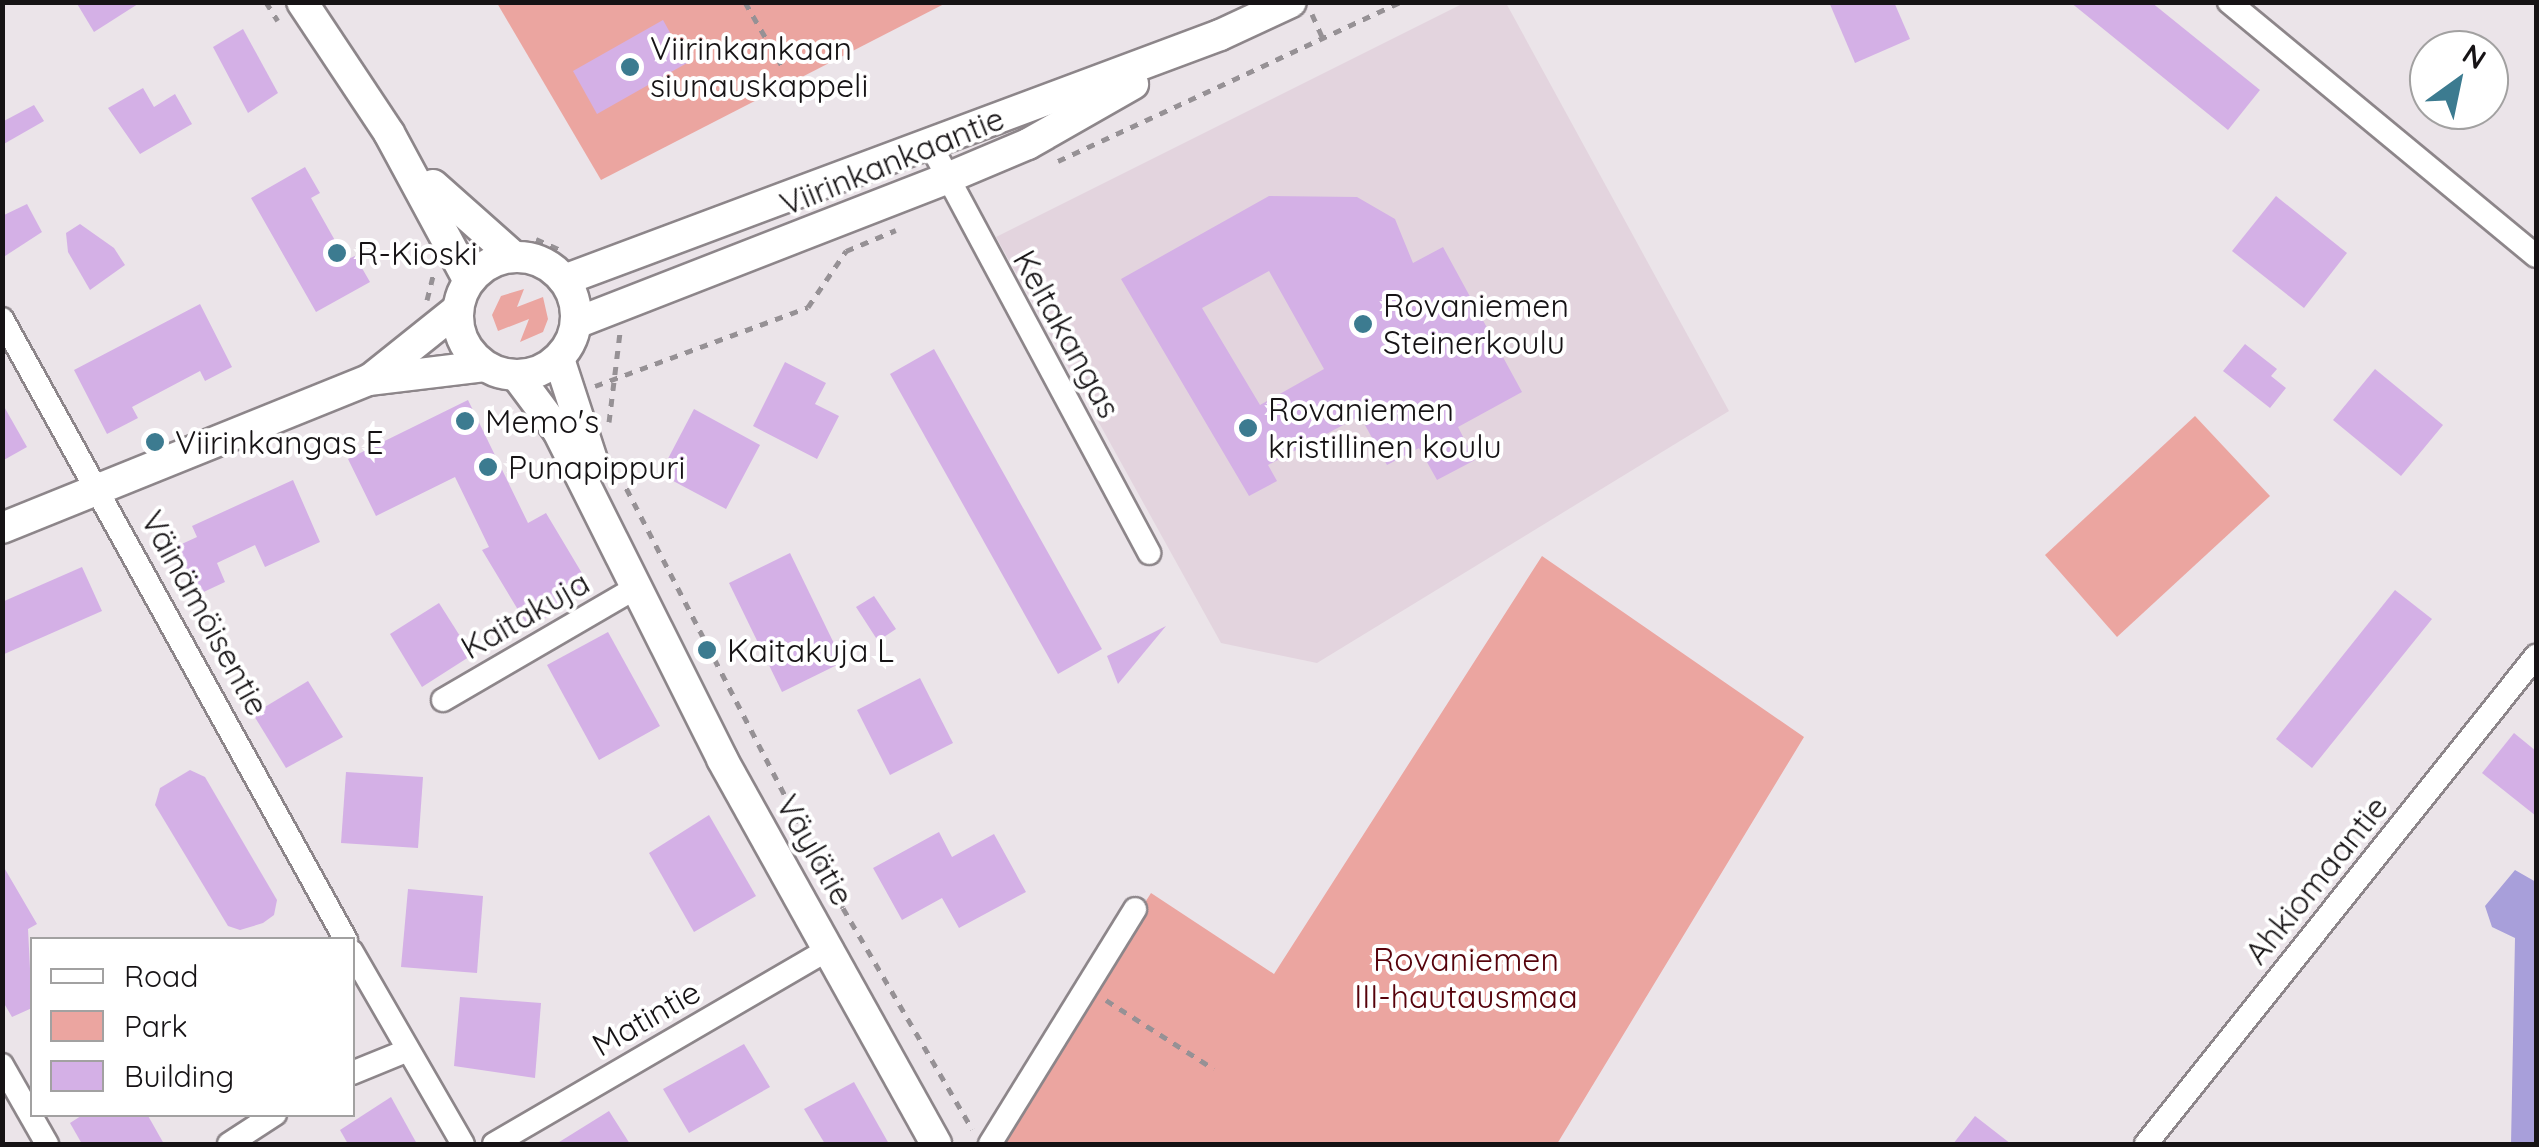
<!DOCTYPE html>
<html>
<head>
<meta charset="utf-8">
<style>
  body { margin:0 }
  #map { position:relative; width:2539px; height:1147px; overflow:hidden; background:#ebe4e9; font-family:Quicksand,sans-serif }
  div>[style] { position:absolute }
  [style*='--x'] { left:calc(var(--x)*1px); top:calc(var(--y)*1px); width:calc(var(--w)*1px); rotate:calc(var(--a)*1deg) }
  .built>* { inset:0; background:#e3d4de }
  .green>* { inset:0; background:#eba5a0 }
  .water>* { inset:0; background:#a89fda }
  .building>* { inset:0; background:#d4b0e6 }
  .path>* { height:5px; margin-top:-2.5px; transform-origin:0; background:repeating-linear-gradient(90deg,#969195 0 8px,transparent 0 16px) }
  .roads { filter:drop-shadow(2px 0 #8d868a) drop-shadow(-2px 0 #8d868a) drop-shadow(0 2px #8d868a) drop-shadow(0 -2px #8d868a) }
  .street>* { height:22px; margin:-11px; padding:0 11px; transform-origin:11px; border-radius:11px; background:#fff }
  .secondary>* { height:30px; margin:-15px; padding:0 15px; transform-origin:15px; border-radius:15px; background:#fff }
  .secondary>.ring { margin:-15px; padding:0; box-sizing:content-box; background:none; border:30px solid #fff; border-radius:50% }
  .dots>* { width:28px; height:28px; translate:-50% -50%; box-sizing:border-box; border:5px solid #fff; border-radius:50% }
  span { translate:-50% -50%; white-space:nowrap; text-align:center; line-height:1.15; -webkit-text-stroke:8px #fff; paint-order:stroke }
  .poi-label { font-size:32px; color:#161315 }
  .left { translate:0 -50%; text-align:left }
  .street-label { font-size:32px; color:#161315 }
  .park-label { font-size:32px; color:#56020b }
  .frame { position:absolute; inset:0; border:5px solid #161315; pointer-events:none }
  .legend { position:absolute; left:30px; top:937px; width:325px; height:180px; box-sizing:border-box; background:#fff; border:2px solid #a2a1a1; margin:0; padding:12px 18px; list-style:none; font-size:30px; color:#161315 }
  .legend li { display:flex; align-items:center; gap:20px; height:50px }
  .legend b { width:50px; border:2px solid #a2a1a1 }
  .north { position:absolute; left:2409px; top:30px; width:100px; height:100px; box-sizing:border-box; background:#fff; border:2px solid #a2a1a1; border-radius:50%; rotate:33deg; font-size:28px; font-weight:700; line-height:40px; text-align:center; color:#161315 }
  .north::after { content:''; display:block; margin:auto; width:35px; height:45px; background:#3c7b90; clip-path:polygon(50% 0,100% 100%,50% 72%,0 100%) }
</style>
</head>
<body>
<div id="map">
  <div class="built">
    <div style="clip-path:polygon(1464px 3px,1506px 3px,1729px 411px,1317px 663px,1221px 643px,996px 237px)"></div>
  </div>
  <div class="green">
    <div style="clip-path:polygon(497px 3px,946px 3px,601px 180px)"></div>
    <div style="clip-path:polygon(524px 289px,517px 307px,543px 297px,548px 319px,543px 332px,520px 342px,529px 319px,498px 331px,492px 315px,501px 296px)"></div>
    <div style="clip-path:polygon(2195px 416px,2270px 496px,2117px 637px,2045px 555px)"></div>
    <div style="clip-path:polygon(1542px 556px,1804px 737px,1557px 1144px,1007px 1144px,1000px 1132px,1151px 893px,1274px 974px)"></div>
  </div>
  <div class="water">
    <div style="clip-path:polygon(2515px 870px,2536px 882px,2536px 1144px,2511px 1144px,2515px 938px,2492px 927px,2485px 906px)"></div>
  </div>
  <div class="building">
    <div style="clip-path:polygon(76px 2px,141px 2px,94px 32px)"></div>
    <div style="clip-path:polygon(1829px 2px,1894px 2px,1910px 39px,1855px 63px)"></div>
    <div style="clip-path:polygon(2070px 2px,2151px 2px,2260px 90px,2228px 130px)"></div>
    <div style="clip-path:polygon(663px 20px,687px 63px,597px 114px,573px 71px)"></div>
    <div style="clip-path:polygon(243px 29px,278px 93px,248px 113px,213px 47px)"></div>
    <div style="clip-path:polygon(143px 88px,154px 107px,175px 94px,192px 124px,140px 154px,108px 108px)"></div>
    <div style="clip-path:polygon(34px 105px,44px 121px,2px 145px,2px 122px)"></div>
    <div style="clip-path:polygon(305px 167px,320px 193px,311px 198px,346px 260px,355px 256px,370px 282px,316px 312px,251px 198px)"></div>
    <div style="clip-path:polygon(evenodd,1269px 196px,1357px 197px,1395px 219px,1413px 263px,1443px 247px,1522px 392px,1458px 427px,1475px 460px,1437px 480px,1419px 448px,1387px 465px,1360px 416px,1268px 465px,1277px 481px,1249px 496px,1121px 279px,1269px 196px,1269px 271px,1324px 369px,1260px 405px,1202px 308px,1269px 271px)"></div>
    <div style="clip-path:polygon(2276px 196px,2347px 253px,2304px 308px,2232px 251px)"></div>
    <div style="clip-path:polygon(27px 204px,42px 232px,2px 258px,2px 216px)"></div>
    <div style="clip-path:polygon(80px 224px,114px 248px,125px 265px,90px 290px,68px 252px,66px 233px)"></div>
    <div style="clip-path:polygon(200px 304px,232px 367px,205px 381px,200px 371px,132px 407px,138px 418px,107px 434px,74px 370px)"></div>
    <div style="clip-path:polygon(2245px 344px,2277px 369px,2271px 376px,2286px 388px,2270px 408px,2223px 371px)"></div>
    <div style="clip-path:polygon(934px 349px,1102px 649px,1058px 674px,890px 374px)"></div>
    <div style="clip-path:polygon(785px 362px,826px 383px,815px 404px,839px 416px,817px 459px,753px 426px)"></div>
    <div style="clip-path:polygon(2375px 369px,2443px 425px,2401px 476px,2333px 420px)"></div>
    <div style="clip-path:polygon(468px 400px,528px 523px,546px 513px,592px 590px,529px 628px,482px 550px,489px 547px,455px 477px,376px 516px,348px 459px)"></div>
    <div style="clip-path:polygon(2px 403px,27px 447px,2px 461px)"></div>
    <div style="clip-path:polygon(694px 409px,760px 445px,726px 509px,660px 474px)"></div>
    <div style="clip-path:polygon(293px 480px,320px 542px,265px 567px,255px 545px,217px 563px,225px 582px,195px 596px,173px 548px,197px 537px,192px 526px)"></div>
    <div style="clip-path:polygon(790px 553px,843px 662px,782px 692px,729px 583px)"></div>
    <div style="clip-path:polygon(82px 567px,102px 611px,2px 655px,2px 602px)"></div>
    <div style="clip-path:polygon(2395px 590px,2432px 619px,2312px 768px,2276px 739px)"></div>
    <div style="clip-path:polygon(874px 596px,896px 629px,878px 641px,856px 607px)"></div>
    <div style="clip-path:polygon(439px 603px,472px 655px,422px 687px,390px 634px)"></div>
    <div style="clip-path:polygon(1166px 626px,1118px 684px,1107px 656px)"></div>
    <div style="clip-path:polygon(608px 632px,660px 726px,599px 760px,547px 665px)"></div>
    <div style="clip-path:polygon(920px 678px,953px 743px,890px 775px,857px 710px)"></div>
    <div style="clip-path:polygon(308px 681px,343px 737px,286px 768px,253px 714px)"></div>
    <div style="clip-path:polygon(2514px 733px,2536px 751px,2536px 816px,2482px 773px)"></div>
    <div style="clip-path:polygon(190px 770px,205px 777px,277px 900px,274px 915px,263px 923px,240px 930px,228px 926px,155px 805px,160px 788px)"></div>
    <div style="clip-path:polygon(346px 772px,423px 777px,418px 848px,341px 843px)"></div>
    <div style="clip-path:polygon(709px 815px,756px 896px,694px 932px,649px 853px)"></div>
    <div style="clip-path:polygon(939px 832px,952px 857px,994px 834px,1026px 892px,959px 928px,942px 898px,902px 920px,873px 868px)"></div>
    <div style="clip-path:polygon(2px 864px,37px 924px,28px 929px,32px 1008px,12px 1017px,2px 1000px)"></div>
    <div style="clip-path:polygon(408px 889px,483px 896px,477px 973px,401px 967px)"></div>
    <div style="clip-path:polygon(460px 997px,541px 1003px,535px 1078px,454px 1066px)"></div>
    <div style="clip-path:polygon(744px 1044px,770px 1087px,689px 1133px,663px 1089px)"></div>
    <div style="clip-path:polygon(854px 1082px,889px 1144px,825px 1144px,804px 1109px)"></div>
    <div style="clip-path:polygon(391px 1097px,417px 1144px,348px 1144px,340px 1130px)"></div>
    <div style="clip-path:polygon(609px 1111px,630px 1144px,556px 1144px)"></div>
    <div style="clip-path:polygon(84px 1114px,147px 1114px,164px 1144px,82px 1144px,70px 1123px)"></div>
    <div style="clip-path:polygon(1975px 1116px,2011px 1144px,1953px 1144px)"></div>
  </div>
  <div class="path">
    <div style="--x:266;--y:2;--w:22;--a:58"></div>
    <div style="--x:745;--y:2;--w:74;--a:60"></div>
    <div style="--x:1312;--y:14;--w:27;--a:66"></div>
    <div style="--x:1058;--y:161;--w:378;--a:-24.9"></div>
    <div style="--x:536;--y:239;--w:30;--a:24"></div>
    <div style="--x:427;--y:300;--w:29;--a:-76"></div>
    <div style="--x:595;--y:386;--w:227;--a:-20.3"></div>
    <div style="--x:808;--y:307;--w:68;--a:-55.8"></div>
    <div style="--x:846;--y:251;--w:54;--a:-22.8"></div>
    <div style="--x:609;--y:422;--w:90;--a:-83"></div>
    <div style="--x:619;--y:474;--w:488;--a:62.7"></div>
    <div style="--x:843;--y:908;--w:256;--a:59.7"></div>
    <div style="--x:1106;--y:1000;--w:128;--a:32.6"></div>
  </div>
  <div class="roads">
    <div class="street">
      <div style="--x:2229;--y:2;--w:398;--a:39.6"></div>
      <div style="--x:930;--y:144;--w:464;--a:61.8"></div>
      <div style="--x:2;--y:319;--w:710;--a:61.02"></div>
      <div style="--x:443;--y:700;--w:227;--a:-30.2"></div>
      <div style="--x:352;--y:952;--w:222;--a:60"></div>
      <div style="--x:2;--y:1065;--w:91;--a:60.3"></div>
      <div style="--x:352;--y:1073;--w:58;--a:-22.2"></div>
      <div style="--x:229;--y:1144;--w:55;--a:-33.1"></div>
      <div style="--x:494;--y:1144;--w:390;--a:-30.2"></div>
      <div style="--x:990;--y:1144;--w:276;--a:-58.3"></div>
      <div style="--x:2146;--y:1144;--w:625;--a:-51.37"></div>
    </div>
    <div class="secondary">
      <div style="--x:302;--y:2;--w:157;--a:56.4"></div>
      <div style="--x:389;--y:133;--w:168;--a:61.6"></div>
      <div style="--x:433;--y:185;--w:108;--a:41.6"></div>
      <div class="ring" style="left:458px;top:257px;width:88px;height:88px"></div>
      <div style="--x:564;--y:280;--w:700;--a:-20.48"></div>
      <div style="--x:1220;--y:35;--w:78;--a:-24.9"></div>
      <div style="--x:576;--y:323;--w:396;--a:-21.3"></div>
      <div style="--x:945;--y:179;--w:90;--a:-22.9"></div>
      <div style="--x:1028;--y:144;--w:121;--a:-29.7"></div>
      <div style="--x:559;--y:359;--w:113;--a:71.9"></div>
      <div style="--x:517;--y:376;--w:69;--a:53.3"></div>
      <div style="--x:558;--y:431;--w:367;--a:63.4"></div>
      <div style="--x:722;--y:759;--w:440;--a:60.9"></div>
      <div style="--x:372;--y:378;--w:110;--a:-38.7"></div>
      <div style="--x:2;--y:528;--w:396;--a:-22"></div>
      <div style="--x:369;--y:380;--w:116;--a:-6.9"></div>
    </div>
  </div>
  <div class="dots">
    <div style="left:630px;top:67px;background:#3c7b90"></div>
    <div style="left:337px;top:253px;background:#3c7b90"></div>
    <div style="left:1363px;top:324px;background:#3c7b90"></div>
    <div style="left:465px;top:421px;background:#3c7b90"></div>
    <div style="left:1248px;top:428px;background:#3c7b90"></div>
    <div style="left:155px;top:442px;background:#3c7b90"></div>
    <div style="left:488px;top:467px;background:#3c7b90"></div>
    <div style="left:707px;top:650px;background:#3c7b90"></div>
  </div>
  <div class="poi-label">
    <span class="left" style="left:650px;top:67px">Viirinkankaan<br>siunauskappeli</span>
    <span class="left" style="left:357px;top:253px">R-Kioski</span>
    <span class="left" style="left:1383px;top:324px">Rovaniemen<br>Steinerkoulu</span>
    <span class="left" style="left:1268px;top:428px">Rovaniemen<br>kristillinen koulu</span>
    <span class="left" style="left:485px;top:421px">Memo's</span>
    <span class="left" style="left:175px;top:442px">Viirinkangas E</span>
    <span class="left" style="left:508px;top:467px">Punapippuri</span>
    <span class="left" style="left:727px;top:650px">Kaitakuja L</span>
  </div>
  <div class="street-label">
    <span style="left:892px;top:161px;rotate:-22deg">Viirinkankaantie</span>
    <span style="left:1067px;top:334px;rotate:61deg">Keltakangas</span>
    <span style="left:205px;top:613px;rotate:61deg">Väinämöisentie</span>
    <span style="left:525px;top:615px;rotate:-30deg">Kaitakuja</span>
    <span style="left:815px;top:850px;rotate:60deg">Väylätie</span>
    <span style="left:2316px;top:880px;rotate:-51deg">Ahkiomaantie</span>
    <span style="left:646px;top:1018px;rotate:-30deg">Matintie</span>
  </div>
  <div class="park-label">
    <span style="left:1466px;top:978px">Rovaniemen<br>III-hautausmaa</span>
  </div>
  <div class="frame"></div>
  <ul class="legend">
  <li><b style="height:12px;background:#fff"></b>Road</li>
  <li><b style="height:28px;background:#eba5a0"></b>Park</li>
  <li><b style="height:28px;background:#d4b0e6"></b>Building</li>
  </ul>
  <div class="north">N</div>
</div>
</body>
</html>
